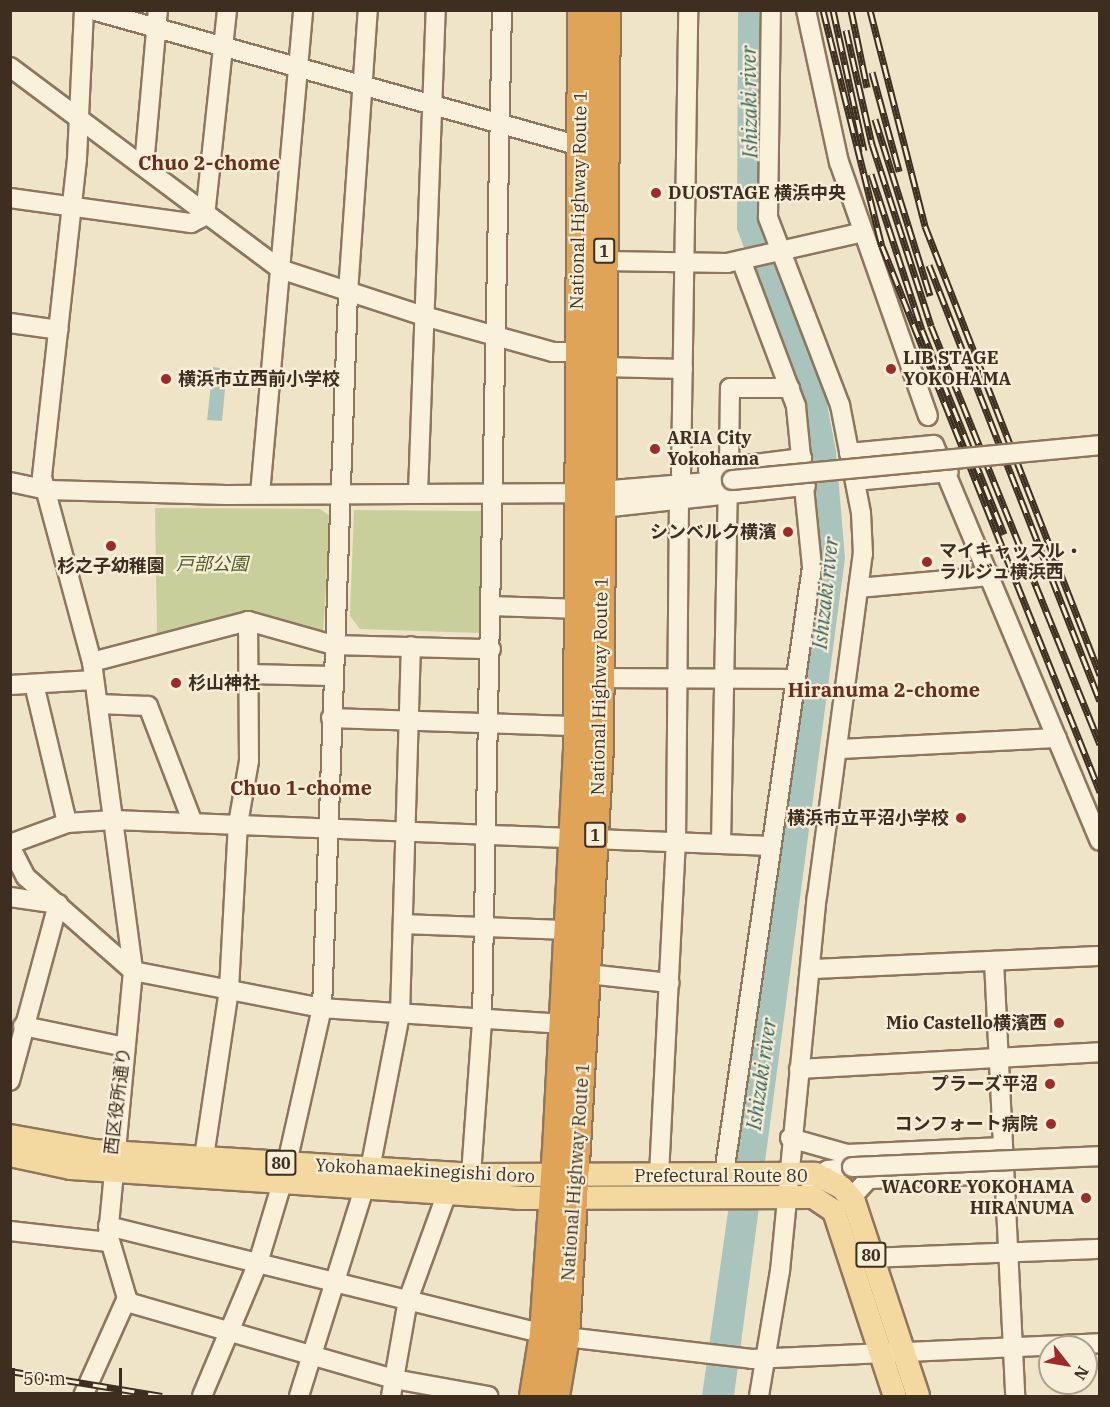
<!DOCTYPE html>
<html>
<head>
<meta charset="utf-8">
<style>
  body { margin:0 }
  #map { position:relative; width:1110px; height:1407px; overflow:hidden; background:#f0e4c8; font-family:"IBM Plex Serif","Noto Sans JP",serif }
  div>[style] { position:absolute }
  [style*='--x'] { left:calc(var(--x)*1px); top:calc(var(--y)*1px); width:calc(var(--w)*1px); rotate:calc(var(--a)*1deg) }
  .green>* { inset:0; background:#c9cf9b }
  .water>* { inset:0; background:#a9c4bc }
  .roads { filter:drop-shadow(2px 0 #8d765c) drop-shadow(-2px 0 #8d765c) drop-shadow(0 2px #8d765c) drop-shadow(0 -2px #8d765c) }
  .minor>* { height:18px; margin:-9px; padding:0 9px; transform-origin:9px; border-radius:9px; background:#faf1dc }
  .major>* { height:22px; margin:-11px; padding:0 11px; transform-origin:11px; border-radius:11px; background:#f3d9a0 }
  .highway>* { height:26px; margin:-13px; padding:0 13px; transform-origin:13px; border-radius:13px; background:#e0a458 }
  .rail>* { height:7px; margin-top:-3.5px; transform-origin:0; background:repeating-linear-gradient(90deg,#f7eed8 0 14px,#3d2e20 0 28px); box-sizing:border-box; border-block:2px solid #3d2e20 }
  .bridges { filter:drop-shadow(2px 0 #8d765c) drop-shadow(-2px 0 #8d765c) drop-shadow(0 2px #8d765c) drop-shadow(0 -2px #8d765c) }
  .minor-bridge>* { height:18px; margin:-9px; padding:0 9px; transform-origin:9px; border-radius:9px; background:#faf1dc }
  .dots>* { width:16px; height:16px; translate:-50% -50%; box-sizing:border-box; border:3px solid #f7eed8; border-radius:50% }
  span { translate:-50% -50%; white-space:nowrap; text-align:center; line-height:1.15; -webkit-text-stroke:4.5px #f7eed8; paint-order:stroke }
  .shield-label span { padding:2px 4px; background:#f7eed8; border:2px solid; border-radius:4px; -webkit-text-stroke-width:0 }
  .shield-label { font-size:16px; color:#3d2e20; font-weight:700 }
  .poi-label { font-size:18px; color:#3d2e20; font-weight:700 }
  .left { translate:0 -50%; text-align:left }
  .right { translate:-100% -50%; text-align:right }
  .street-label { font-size:18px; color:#3d2e20 }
  .park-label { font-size:18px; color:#4d5a26; font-style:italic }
  .water-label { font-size:20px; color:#2f5d5a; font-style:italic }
  .neighbourhood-label { font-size:20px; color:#6b2e1e; font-weight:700 }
  .frame { position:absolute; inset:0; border:12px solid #3d2e20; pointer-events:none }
  .north { position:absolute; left:1038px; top:1335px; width:60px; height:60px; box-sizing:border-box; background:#f7eed8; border:2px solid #ada18e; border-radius:50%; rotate:121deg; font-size:16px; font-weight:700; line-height:24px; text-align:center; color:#3d2e20 }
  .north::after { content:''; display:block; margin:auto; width:21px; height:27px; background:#9e2a2b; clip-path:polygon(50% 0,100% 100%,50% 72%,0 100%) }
  .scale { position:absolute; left:12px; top:1368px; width:110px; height:27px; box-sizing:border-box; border:3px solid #3d2e20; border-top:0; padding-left:8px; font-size:18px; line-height:21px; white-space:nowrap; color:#3d2e20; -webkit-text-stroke:4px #f7eed8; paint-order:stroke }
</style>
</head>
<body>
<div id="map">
  <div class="green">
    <div style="clip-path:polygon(155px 508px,320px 509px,330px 516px,323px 635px,249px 610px,157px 635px)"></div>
    <div style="clip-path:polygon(354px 510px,483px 511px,479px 633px,360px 629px,350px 616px)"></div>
  </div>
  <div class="water">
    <div style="clip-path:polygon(762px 10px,761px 229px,824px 388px,836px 451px,845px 558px,734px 1396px,702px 1396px,821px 553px,801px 398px,737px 229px,738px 11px)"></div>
    <div style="clip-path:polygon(213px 367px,227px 369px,222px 421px,207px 420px)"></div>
  </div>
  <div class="roads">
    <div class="minor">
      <div style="--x:84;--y:10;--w:149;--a:92.7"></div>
      <div style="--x:77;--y:159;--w:320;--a:96.3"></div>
      <div style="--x:42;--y:477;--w:192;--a:74.9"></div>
      <div style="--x:92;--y:662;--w:312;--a:82.4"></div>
      <div style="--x:133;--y:971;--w:193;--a:11.1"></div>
      <div style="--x:322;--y:1008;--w:241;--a:3.8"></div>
      <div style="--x:92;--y:10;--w:507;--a:15.57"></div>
      <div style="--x:806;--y:10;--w:156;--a:77.8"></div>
      <div style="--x:839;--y:162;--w:269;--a:70.7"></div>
      <div style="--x:10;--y:67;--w:337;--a:36.8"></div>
      <div style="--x:280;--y:269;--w:151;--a:18.1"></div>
      <div style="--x:424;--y:316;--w:134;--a:15.6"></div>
      <div style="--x:553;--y:352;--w:25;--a:0"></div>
      <div style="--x:144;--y:166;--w:157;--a:-84.9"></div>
      <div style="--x:10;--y:198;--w:183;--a:7.9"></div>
      <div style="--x:191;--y:223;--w:16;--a:-27"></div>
      <div style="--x:205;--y:216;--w:207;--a:-83.9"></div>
      <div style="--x:604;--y:261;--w:123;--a:0.9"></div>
      <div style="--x:727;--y:263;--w:139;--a:-12.8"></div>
      <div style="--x:10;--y:323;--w:49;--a:8.1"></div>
      <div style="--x:603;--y:367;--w:80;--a:1.4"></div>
      <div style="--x:849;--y:453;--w:85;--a:-5.4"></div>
      <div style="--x:934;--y:445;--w:429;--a:67.3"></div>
      <div style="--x:729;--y:468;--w:80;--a:-89.3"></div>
      <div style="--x:730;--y:388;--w:60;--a:0"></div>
      <div style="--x:708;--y:470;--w:95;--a:-7.3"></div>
      <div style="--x:681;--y:474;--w:464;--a:-89.1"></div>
      <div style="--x:856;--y:481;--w:93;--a:-5.5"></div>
      <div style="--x:10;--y:482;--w:39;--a:12"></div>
      <div style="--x:48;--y:490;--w:178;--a:1.6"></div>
      <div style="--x:226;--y:495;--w:350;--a:-0.3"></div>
      <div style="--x:576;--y:493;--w:157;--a:-4.8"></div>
      <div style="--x:418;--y:493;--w:483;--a:-87.9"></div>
      <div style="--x:260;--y:494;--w:486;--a:-84.9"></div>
      <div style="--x:602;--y:508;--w:205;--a:-6.2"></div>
      <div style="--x:859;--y:588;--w:133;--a:-5.2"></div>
      <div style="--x:492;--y:606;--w:87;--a:2"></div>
      <div style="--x:92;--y:662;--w:161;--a:-14.7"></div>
      <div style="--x:248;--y:621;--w:88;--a:15.8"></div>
      <div style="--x:333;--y:645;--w:158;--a:1.5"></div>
      <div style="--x:249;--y:674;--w:83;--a:1.4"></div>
      <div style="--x:601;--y:678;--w:195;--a:0.3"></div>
      <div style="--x:34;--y:684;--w:143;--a:76.6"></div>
      <div style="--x:10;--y:685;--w:84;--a:-3.4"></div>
      <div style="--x:98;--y:704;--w:50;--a:2.3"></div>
      <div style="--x:148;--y:706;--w:125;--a:69"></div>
      <div style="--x:331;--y:718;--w:247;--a:1.9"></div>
      <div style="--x:840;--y:749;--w:217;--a:-2.9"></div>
      <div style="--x:10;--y:844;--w:61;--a:-20.2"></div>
      <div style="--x:67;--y:823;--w:47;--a:-3.7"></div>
      <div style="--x:114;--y:820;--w:658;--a:2.27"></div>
      <div style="--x:721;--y:844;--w:350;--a:-88.9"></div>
      <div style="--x:10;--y:846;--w:35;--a:63"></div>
      <div style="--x:26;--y:877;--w:142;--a:41.3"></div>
      <div style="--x:133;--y:971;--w:264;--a:95.4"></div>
      <div style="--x:108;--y:1234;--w:67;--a:73.5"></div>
      <div style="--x:127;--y:1298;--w:107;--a:114.2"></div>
      <div style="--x:10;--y:897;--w:49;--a:8.3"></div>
      <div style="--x:58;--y:904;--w:183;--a:105.2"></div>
      <div style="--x:403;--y:924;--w:165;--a:2.1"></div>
      <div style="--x:994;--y:961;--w:436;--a:87.2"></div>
      <div style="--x:812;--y:969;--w:288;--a:-2.6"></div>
      <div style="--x:588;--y:974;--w:82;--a:6.3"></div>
      <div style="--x:23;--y:1026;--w:104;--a:11.6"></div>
      <div style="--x:799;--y:1069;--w:301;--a:-3.2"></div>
      <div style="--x:790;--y:1138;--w:59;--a:15.7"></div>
      <div style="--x:847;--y:1154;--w:156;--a:-2.6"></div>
      <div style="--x:204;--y:1157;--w:170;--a:-81.5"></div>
      <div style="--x:229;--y:989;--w:165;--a:-86.9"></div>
      <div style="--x:238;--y:824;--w:64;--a:-80.1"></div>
      <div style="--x:249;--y:761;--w:140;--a:-90.4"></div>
      <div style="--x:287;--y:1163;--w:159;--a:-77.3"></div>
      <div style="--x:322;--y:1008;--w:715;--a:-87.92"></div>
      <div style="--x:348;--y:293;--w:284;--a:-86"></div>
      <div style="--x:370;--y:1169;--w:158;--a:-79"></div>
      <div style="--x:400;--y:1014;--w:368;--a:-88.3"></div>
      <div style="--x:724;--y:1174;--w:613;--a:-81.75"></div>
      <div style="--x:812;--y:567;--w:162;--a:-95.7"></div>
      <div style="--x:796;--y:406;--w:156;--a:-110.6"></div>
      <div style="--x:471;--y:1175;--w:155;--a:-85.9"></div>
      <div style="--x:482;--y:1020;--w:1010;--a:-88.87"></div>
      <div style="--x:659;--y:1175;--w:333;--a:-87.1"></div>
      <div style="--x:676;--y:842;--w:342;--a:-89.5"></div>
      <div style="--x:809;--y:1180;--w:21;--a:-28"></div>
      <div style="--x:828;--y:1170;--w:24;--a:-7"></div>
      <div style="--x:851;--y:1198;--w:26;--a:-47"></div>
      <div style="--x:869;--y:1179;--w:134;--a:-2.1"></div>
      <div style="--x:108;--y:1226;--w:448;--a:13.9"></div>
      <div style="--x:10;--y:1231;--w:99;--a:6.4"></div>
      <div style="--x:872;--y:1258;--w:228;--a:-2.3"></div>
      <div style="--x:127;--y:1302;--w:278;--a:16.1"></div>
      <div style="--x:394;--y:1379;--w:96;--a:10.3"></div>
      <div style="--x:566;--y:1337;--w:187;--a:6.7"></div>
      <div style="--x:752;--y:1359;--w:348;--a:-2.6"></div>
      <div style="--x:202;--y:1396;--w:144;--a:-67.2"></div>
      <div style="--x:258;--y:1263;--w:84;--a:-73.3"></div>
      <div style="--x:299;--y:1396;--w:218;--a:-72.6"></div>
      <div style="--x:391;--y:1396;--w:97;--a:-80"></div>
      <div style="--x:408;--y:1300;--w:114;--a:-70"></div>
      <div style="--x:759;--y:1396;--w:127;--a:-80.5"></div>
      <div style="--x:780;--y:1271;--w:376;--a:-84.4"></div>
      <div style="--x:817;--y:897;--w:346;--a:-82.4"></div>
      <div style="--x:863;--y:554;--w:41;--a:-92.8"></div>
      <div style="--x:861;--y:513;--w:110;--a:-101"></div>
      <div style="--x:840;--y:405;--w:201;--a:-111"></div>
      <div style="--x:768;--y:217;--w:207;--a:-89.2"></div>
    </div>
    <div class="major">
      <div style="--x:10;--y:1136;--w:84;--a:10.2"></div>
      <div style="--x:93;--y:1151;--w:379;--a:3.6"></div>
      <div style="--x:471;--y:1175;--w:344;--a:-0.2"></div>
      <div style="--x:815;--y:1174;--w:30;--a:27"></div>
      <div style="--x:842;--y:1188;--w:18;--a:49"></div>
      <div style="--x:854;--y:1202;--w:204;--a:71.7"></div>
      <div style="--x:10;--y:1155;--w:62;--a:12"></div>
      <div style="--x:71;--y:1168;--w:449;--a:3.8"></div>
      <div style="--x:519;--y:1198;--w:294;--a:-0.2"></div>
      <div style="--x:813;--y:1197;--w:25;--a:34"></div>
      <div style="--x:834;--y:1211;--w:195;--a:71.8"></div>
    </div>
    <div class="highway">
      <div style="--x:533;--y:1396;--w:63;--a:-80.8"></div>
      <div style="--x:543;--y:1334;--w:184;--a:-86"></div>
      <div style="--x:556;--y:1150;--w:406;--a:-87"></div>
      <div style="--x:577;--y:745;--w:735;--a:-89.69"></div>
      <div style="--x:556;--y:1396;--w:60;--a:-80.4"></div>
      <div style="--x:566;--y:1337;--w:591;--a:-86.7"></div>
      <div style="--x:600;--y:747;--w:737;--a:-89.46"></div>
    </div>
  </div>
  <div class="rail">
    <div style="--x:823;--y:10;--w:243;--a:76"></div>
    <div style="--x:882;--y:246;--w:588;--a:68.23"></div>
    <div style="--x:833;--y:10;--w:144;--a:77.6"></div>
    <div style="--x:851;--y:10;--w:79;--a:78.3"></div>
    <div style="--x:870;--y:10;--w:223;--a:75.7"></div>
    <div style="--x:925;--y:226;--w:482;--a:68.7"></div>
    <div style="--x:846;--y:30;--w:117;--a:77.2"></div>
    <div style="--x:872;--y:144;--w:191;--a:72"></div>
    <div style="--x:931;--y:326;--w:451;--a:68"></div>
    <div style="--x:872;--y:72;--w:103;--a:74.7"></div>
    <div style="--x:875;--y:119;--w:185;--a:72.7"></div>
    <div style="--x:871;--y:174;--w:164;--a:71.9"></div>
    <div style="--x:922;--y:330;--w:220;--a:68.1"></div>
    <div style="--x:929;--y:265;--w:468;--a:68.6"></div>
    <div style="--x:10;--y:1371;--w:154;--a:9.3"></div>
  </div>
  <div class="bridges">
    <div class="minor-bridge">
      <div style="--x:732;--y:480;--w:370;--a:-5.4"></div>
      <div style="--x:852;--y:1167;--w:248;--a:-2.5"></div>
    </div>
  </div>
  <div class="dots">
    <div style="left:656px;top:193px;background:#9e2a2b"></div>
    <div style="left:891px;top:369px;background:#9e2a2b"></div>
    <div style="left:166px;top:379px;background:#9e2a2b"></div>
    <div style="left:655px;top:449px;background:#9e2a2b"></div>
    <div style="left:788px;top:532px;background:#9e2a2b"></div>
    <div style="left:111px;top:546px;background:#9e2a2b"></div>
    <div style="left:927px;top:562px;background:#9e2a2b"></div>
    <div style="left:176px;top:683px;background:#9e2a2b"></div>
    <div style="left:961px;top:818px;background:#9e2a2b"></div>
    <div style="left:1059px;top:1023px;background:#9e2a2b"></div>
    <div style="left:1050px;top:1084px;background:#9e2a2b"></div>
    <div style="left:1051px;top:1124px;background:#9e2a2b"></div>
    <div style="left:1086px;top:1198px;background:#9e2a2b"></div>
  </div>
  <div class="shield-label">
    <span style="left:604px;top:251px">1</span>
    <span style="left:595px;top:835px">1</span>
    <span style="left:281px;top:1163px">80</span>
    <span style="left:871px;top:1255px">80</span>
  </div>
  <div class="poi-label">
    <span class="left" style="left:668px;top:193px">DUOSTAGE 横浜中央</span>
    <span class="left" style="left:903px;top:369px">LIB STAGE<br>YOKOHAMA</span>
    <span class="left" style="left:178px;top:379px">横浜市立西前小学校</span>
    <span class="left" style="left:667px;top:449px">ARIA City<br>Yokohama</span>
    <span class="right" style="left:776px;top:532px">シンベルク横濱</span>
    <span class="left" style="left:939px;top:562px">マイキャッスル・<br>ラルジュ横浜西</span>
    <span style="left:111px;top:566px">杉之子幼稚園</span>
    <span class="left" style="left:188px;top:683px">杉山神社</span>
    <span class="right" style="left:949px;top:818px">横浜市立平沼小学校</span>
    <span class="right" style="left:1047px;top:1023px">Mio Castello横濱西</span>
    <span class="right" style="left:1038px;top:1084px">プラーズ平沼</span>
    <span class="right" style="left:1038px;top:1124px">コンフォート病院</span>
    <span class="right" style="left:1074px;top:1198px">WACORE YOKOHAMA<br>HIRANUMA</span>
  </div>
  <div class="street-label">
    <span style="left:579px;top:200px;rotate:-89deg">National Highway Route 1</span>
    <span style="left:600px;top:686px;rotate:-89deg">National Highway Route 1</span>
    <span style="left:118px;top:1101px;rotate:-83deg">西区役所通り</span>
    <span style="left:425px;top:1171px;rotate:3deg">Yokohamaekinegishi doro</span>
    <span style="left:576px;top:1172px;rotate:-86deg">National Highway Route 1</span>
    <span style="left:721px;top:1176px">Prefectural Route 80</span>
  </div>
  <div class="park-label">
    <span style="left:212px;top:564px">戸部公園</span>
  </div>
  <div class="water-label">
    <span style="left:749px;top:102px;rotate:-91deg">Ishizaki river</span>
    <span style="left:825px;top:593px;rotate:-84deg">Ishizaki river</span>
    <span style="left:761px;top:1074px;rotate:-82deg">Ishizaki river</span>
  </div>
  <div class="neighbourhood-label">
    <span style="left:209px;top:162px">Chuo 2-chome</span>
    <span style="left:884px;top:689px">Hiranuma 2-chome</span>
    <span style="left:301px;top:787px">Chuo 1-chome</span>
  </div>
  <div class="frame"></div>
  <div class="north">N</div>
  <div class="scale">50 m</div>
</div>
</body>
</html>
